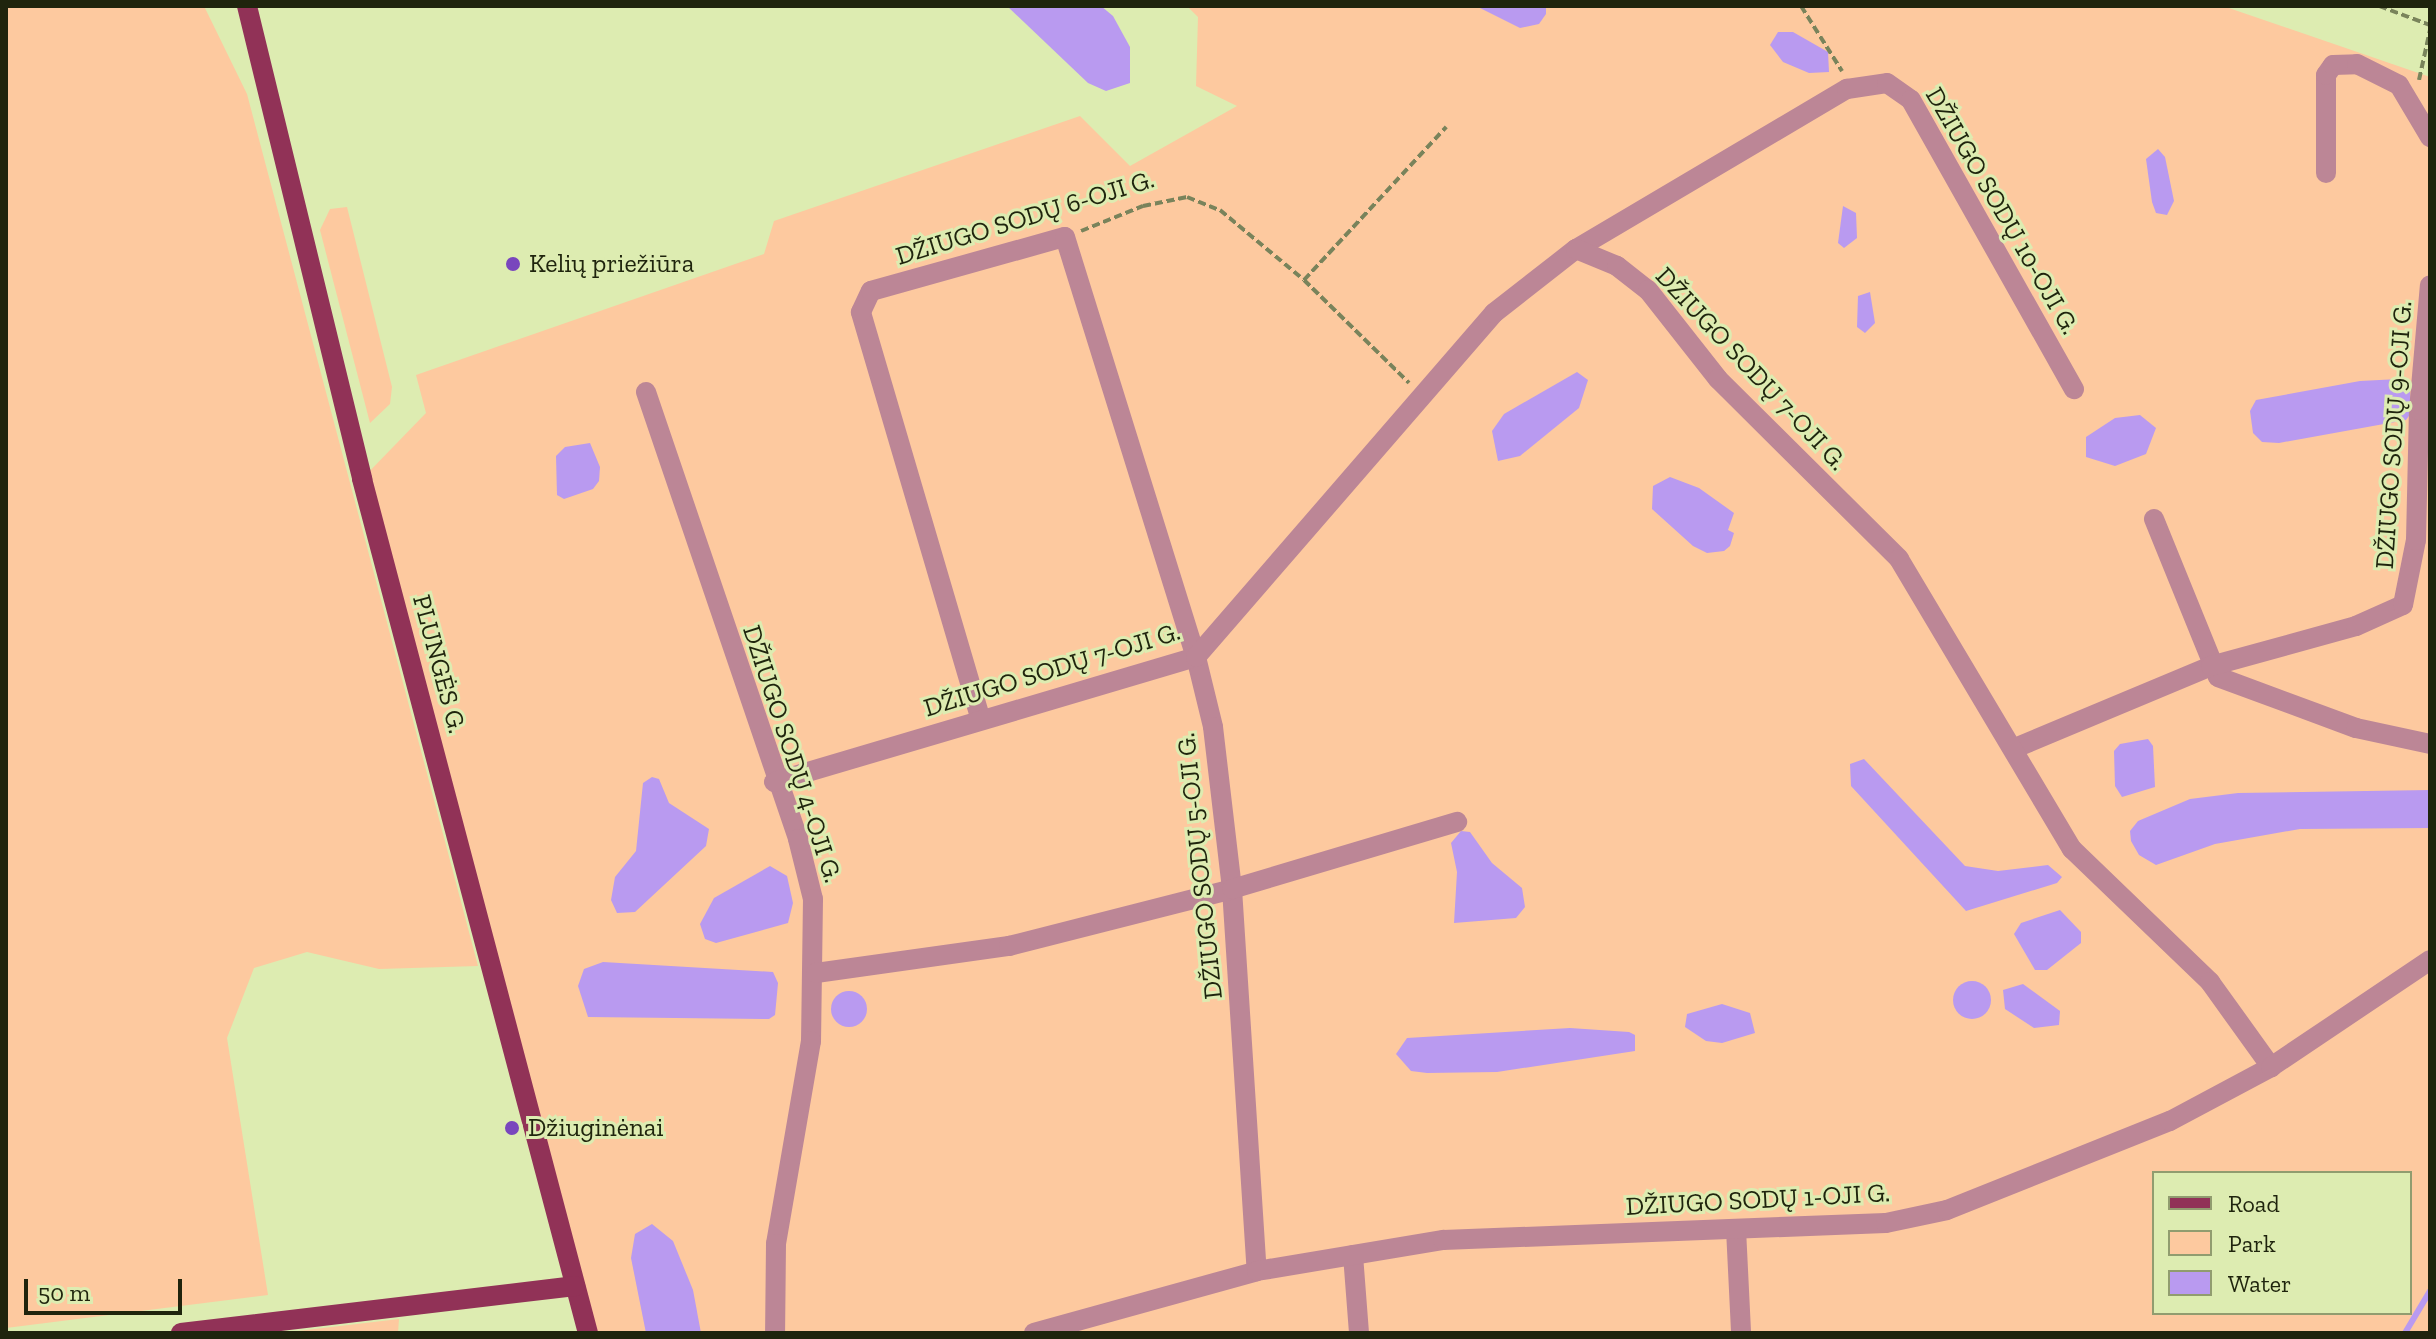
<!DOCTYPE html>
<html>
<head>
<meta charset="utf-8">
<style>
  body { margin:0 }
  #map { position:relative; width:2436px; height:1339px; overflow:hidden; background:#ddecb1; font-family:"Zilla Slab",serif }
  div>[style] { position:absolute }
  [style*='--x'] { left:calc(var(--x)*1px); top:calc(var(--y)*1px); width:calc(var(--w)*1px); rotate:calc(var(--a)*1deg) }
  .green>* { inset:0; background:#fdc99f }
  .water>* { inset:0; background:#b99af0 }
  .round { border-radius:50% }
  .stream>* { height:6px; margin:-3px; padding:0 3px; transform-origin:3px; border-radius:3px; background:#b99af0 }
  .path>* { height:4px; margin-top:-2px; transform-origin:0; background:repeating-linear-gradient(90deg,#79835b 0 8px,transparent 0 12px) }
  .minor>* { height:20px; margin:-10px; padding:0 10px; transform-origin:10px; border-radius:10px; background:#bc8696 }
  .major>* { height:20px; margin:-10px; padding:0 10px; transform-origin:10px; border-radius:10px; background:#913257 }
  .dots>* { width:22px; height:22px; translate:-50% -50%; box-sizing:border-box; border:4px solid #ddecb1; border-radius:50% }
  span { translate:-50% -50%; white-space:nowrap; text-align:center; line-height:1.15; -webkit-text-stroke:6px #ddecb1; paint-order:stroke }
  .street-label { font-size:26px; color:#1f240d }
  .poi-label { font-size:26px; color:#1f240d }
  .left { translate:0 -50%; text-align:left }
  .frame { position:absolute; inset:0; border:8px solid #1f240d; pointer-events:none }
  .legend { position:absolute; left:2152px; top:1171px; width:260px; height:144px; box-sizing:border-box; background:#ddecb1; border:2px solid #919c6f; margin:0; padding:10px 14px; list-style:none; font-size:24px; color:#1f240d }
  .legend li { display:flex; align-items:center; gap:16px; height:40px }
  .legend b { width:40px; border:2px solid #919c6f }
  .scale { position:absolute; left:24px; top:1279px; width:158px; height:36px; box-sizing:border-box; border:4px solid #1f240d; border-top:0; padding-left:10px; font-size:24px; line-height:28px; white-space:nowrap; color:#1f240d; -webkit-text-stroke:6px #ddecb1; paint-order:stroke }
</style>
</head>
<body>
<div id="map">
  <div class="green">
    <div style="clip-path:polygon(6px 6px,204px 6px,247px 94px,478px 966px,379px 969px,307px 952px,254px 968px,227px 1038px,268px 1295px,6px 1328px)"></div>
    <div style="clip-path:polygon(evenodd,1187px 6px,2223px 6px,2430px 77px,2430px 1333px,588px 1333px,362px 479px,426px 413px,416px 375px,764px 254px,774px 221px,1080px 116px,1130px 166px,1237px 106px,1196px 86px,1198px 17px,1187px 6px,2154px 1173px,2410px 1173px,2410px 1313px,2154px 1313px,2154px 1173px)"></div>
    <div style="clip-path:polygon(347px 207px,392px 387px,390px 404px,370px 423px,320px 230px,330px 209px)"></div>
    <div style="clip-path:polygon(399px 1319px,398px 1333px,281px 1333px)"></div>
  </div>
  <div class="water">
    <div style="clip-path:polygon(1007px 6px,1101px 6px,1113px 16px,1130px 47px,1130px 83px,1106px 91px,1088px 83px)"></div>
    <div style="clip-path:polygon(1476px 6px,1546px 6px,1546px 14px,1539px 24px,1520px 28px)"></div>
    <div style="clip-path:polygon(1778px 32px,1793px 32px,1828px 52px,1829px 72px,1809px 73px,1783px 62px,1770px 45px)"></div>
    <div style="clip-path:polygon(2158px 149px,2165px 157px,2174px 201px,2167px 215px,2156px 213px,2152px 202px,2146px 159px)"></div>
    <div style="clip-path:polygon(1843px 206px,1856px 213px,1857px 238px,1844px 248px,1838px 243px)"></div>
    <div style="clip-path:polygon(1870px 292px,1875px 323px,1865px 333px,1857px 327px,1858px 296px)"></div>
    <div style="clip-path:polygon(1577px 372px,1588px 380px,1579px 408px,1520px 456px,1498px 461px,1492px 431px,1504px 414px)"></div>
    <div style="clip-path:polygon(2399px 379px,2408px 381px,2410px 391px,2411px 413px,2406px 420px,2279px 443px,2262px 442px,2253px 433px,2250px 411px,2256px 400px,2360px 381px)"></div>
    <div style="clip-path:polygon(2140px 415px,2156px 428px,2146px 454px,2115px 466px,2086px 457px,2086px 437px,2115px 418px)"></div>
    <div style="clip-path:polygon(590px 443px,600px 467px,599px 481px,593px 489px,564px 499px,557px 495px,556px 456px,565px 447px)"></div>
    <div style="clip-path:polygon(1670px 477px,1699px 488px,1734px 513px,1728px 530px,1734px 533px,1730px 546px,1724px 551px,1707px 553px,1693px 546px,1652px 509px,1653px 486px)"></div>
    <div style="clip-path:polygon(2148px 739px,2153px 746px,2155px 787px,2122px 797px,2115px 786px,2114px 751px,2120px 744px)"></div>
    <div style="clip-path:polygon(1864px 759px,1965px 866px,1998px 871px,2048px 865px,2062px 877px,2057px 883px,1966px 911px,1851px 786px,1850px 764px)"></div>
    <div style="clip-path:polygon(652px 777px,659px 779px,669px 803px,709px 829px,706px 846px,635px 912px,617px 913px,611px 900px,615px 877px,636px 851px,643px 783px)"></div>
    <div style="clip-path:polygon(2430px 790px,2430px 828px,2300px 829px,2215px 844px,2156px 865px,2139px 855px,2131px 841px,2130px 831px,2138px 821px,2190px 799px,2238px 793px)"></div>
    <div style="clip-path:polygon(1461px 831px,1470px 832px,1492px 863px,1522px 888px,1525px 907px,1516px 918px,1454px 923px,1457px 872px,1451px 843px)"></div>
    <div style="clip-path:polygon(770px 866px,787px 876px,793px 903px,788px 923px,716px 943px,705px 939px,700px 924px,714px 898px)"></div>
    <div style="clip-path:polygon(2060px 910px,2081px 932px,2081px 943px,2047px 970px,2035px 970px,2014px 934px,2021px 923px)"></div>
    <div style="clip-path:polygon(603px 962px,773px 972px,778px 983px,775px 1015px,769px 1019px,588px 1017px,578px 986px,584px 969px)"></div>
    <div class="round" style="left:1953px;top:981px;width:38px;height:38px"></div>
    <div style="clip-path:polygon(2023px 984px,2060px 1011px,2059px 1025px,2034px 1028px,2005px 1009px,2003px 990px)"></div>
    <div class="round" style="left:831px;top:991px;width:36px;height:36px"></div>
    <div style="clip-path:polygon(1722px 1004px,1750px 1013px,1755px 1033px,1722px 1043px,1706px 1041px,1685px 1027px,1687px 1014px)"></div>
    <div style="clip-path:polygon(1570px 1028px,1629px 1032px,1635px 1035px,1635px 1051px,1497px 1072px,1427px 1073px,1411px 1071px,1396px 1054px,1407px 1038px)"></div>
    <div style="clip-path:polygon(652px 1224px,673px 1241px,693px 1290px,701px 1333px,646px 1333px,631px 1258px,635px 1234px)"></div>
  </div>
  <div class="stream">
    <div style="--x:2405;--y:1333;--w:49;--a:-59.2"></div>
  </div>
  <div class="path">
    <div style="--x:1801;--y:6;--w:77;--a:57.8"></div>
    <div style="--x:2379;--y:6;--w:54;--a:20.4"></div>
    <div style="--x:2419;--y:80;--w:51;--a:-77.6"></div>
    <div style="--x:1081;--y:231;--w:67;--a:-22"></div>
    <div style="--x:1143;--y:206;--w:45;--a:-11.6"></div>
    <div style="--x:1187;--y:197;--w:35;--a:22"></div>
    <div style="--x:1220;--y:210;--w:109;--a:39.8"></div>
    <div style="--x:1304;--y:280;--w:147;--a:44.4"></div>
    <div style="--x:1304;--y:280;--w:209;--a:-47.1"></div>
  </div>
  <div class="minor">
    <div style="--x:2326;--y:173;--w:98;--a:-90"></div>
    <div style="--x:2326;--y:75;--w:12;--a:-55"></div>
    <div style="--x:2333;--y:65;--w:24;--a:-2"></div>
    <div style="--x:2357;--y:64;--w:47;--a:26.6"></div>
    <div style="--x:2399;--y:85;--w:61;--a:59.2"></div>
    <div style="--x:1576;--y:249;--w:315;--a:-30.6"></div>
    <div style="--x:1847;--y:89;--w:40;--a:-8.5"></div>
    <div style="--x:1887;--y:83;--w:29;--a:35"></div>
    <div style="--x:1911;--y:100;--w:332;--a:60.6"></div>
    <div style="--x:646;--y:392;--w:472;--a:71.2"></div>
    <div style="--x:798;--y:839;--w:62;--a:76"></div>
    <div style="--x:813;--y:899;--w:142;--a:90.8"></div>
    <div style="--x:811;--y:1041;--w:206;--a:99.8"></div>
    <div style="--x:776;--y:1244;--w:89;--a:90.6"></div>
    <div style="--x:2154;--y:519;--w:170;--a:67.9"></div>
    <div style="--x:2218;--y:677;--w:147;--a:20.3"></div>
    <div style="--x:2356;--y:728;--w:76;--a:12.2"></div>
    <div style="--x:980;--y:717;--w:422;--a:-106.4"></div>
    <div style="--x:861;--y:312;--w:23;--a:-65"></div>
    <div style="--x:871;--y:291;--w:201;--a:-15.6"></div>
    <div style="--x:1065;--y:237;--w:440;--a:72.7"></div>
    <div style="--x:1196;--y:657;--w:72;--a:76.3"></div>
    <div style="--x:1213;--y:727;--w:163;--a:83.3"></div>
    <div style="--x:1232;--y:889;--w:383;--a:86.3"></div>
    <div style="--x:2015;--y:748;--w:212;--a:-22.7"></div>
    <div style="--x:2211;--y:666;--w:150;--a:-15.4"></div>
    <div style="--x:2356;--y:626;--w:51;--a:-24.1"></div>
    <div style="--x:2403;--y:605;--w:66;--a:-78.7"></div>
    <div style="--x:2416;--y:540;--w:130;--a:-88.7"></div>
    <div style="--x:2419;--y:410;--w:125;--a:-85"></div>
    <div style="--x:774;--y:782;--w:440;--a:-16.5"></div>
    <div style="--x:1196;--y:657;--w:455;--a:-49.1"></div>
    <div style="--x:1494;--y:313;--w:104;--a:-38"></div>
    <div style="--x:1576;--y:249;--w:44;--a:22.5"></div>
    <div style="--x:1617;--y:266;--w:39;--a:38"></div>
    <div style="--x:1648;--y:290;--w:113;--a:51.8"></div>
    <div style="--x:1718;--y:379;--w:255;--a:44.8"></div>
    <div style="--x:1899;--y:559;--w:338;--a:59.2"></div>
    <div style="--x:2072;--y:849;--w:192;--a:43.9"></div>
    <div style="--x:2210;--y:982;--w:105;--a:54.3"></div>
    <div style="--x:816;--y:973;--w:195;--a:-8"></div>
    <div style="--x:1009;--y:946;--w:230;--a:-14.3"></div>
    <div style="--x:1232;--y:889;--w:235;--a:-16.6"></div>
    <div style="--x:1736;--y:1229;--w:104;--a:87.2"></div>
    <div style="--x:1353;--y:1255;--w:78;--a:85.6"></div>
    <div style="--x:1034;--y:1333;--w:231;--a:-15.5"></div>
    <div style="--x:1257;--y:1271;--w:189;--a:-9.5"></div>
    <div style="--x:1443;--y:1240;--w:443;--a:-2.2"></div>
    <div style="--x:1886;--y:1223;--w:62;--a:-12"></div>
    <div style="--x:1947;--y:1210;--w:240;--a:-21.8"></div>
    <div style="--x:2170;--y:1121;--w:115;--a:-28.1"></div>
    <div style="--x:2271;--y:1067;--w:192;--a:-33.9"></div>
  </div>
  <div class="major">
    <div style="--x:247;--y:6;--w:487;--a:76.3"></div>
    <div style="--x:362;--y:479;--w:883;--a:75.18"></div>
    <div style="--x:181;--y:1333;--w:397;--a:-6.8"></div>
  </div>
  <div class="dots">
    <div style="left:513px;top:264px;background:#7946bd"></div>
    <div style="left:512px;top:1128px;background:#7946bd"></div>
  </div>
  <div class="street-label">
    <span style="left:2002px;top:211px;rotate:60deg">DŽIUGO SODŲ 10-OJI G.</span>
    <span style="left:1025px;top:218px;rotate:-17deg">DŽIUGO SODŲ 6-OJI G.</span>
    <span style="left:1751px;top:369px;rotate:47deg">DŽIUGO SODŲ 7-OJI G.</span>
    <span style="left:2394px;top:435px;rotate:-86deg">DŽIUGO SODŲ 9-OJI G.</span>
    <span style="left:439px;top:664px;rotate:75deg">PLUNGĖS G.</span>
    <span style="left:1052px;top:670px;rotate:-17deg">DŽIUGO SODŲ 7-OJI G.</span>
    <span style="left:792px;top:754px;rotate:72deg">DŽIUGO SODŲ 4-OJI G.</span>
    <span style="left:1200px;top:866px;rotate:-96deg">DŽIUGO SODŲ 5-OJI G.</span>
    <span style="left:1758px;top:1200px;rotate:-3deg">DŽIUGO SODŲ 1-OJI G.</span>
  </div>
  <div class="poi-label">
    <span class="left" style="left:529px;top:264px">Kelių priežiūra</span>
    <span class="left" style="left:528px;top:1128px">Džiuginėnai</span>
  </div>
  <div class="frame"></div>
  <ul class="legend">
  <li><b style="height:10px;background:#913257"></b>Road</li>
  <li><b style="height:22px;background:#fdc99f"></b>Park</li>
  <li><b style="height:22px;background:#b99af0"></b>Water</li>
  </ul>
  <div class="scale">50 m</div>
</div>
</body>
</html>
